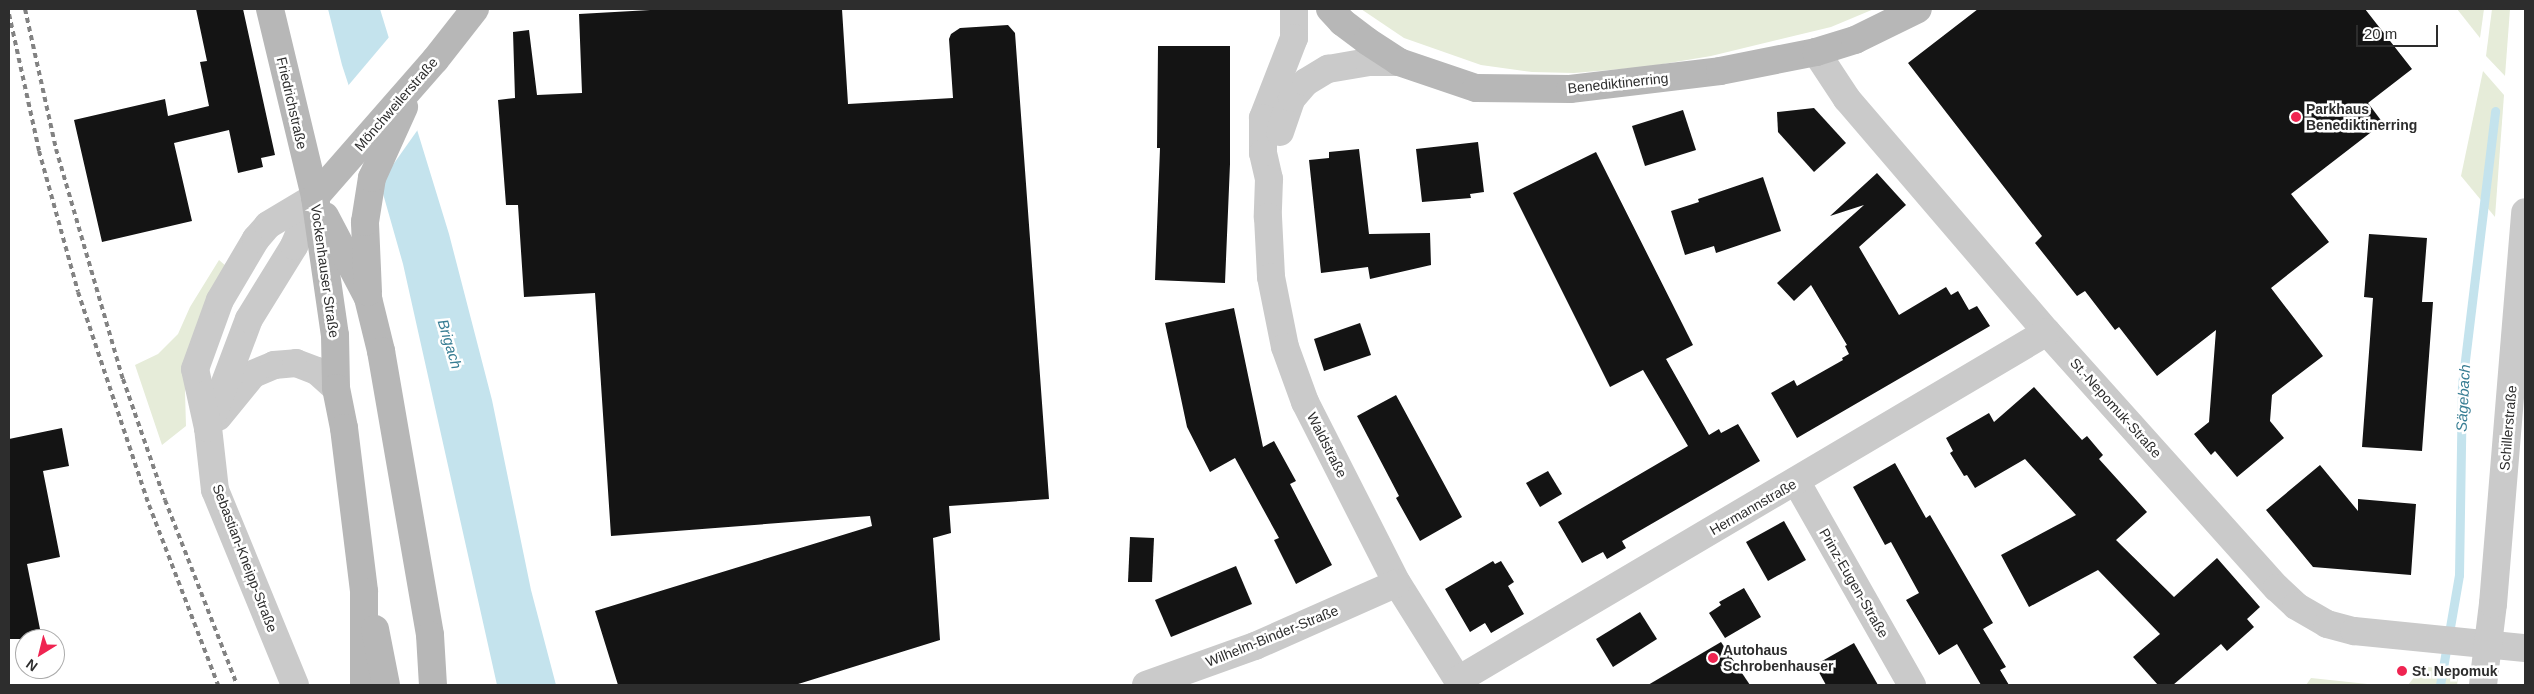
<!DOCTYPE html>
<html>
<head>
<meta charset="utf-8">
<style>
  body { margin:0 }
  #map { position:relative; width:2534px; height:694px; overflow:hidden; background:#fff; font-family:Arial,sans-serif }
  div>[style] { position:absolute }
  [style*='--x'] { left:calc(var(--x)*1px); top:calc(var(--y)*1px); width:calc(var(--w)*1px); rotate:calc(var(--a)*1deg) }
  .green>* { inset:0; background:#e6ecd9 }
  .water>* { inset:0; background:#c4e3ed }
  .pier>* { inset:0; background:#fff }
  .stream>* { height:9px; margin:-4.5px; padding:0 4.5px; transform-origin:4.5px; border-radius:4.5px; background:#c4e3ed }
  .building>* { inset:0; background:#141414 }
  .street>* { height:28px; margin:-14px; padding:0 14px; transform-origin:14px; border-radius:14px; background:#cacaca }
  .secondary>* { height:28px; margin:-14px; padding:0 14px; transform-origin:14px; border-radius:14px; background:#b7b7b7 }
  .rail>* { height:4px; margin-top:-2px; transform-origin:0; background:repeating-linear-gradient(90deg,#828282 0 5px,transparent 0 9px) }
  .dots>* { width:14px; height:14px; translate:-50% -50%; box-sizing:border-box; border:2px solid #fff; border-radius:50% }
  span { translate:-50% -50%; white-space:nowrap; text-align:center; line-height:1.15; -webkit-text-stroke:5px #fff; paint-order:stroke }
  .street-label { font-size:14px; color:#2d2d2d }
  .poi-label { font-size:14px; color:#2d2d2d; font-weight:700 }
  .left { translate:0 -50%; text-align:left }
  .water-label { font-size:15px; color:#377d93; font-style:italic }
  .frame { position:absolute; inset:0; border:10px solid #2d2d2d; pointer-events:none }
  .north { position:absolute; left:15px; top:629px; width:50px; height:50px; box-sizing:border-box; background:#fff; border:1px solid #ababab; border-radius:50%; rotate:216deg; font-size:14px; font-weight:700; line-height:20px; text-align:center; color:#2d2d2d }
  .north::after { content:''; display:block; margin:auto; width:18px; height:22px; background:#ef2451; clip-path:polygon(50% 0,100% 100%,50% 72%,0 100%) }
  .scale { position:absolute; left:2356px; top:25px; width:82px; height:22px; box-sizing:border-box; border:2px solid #2d2d2d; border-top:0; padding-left:6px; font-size:15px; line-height:18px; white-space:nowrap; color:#2d2d2d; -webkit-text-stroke:4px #fff; paint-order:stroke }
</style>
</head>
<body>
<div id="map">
  <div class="green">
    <div style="clip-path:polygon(1361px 9px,1874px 9px,1831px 27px,1711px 56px,1645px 67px,1574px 73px,1532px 72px,1481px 65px,1404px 38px)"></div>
    <div style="clip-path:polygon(2457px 9px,2484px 9px,2480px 38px)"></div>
    <div style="clip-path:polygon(2492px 9px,2510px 9px,2505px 76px,2486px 56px)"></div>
    <div style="clip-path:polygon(2483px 71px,2504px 95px,2495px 217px,2461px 176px)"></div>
    <div style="clip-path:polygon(219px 260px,226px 266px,197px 335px,185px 392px,186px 426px,162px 445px,135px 365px,158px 354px,178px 334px,190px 307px)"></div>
    <div style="clip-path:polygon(2423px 666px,2459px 672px,2457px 685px,2408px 685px)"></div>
    <div style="clip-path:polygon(2311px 678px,2377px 685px,2306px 685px)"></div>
  </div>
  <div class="water">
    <div style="clip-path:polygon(328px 9px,380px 9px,449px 234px,492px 400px,531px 590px,556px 685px,497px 685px,403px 264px,376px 169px,342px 65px)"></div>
  </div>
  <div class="pier">
    <div style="clip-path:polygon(390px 36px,419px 128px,390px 169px,374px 169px,347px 87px)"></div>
  </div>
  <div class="stream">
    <div style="--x:2440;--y:685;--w:112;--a:-80.2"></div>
    <div style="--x:2459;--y:575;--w:190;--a:-89.1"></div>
    <div style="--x:2462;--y:385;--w:276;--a:-83.1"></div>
  </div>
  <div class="building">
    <div style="clip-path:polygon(196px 9px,243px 9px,275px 155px,261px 158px,263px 167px,238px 173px,229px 130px,174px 143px,192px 221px,102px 242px,74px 120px,165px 99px,168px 116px,209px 106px,200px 62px,207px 61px)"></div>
    <div style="clip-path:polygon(668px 9px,842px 9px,848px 104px,953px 98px,949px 39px,951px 34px,960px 28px,1008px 25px,1015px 33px,1049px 499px,949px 506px,951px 533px,933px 538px,940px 640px,795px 685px,618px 685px,595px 611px,872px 526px,870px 516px,611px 536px,595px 293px,524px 297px,518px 205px,506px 205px,498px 100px,515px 98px,513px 32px,529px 30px,537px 95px,582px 93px,579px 14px)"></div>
    <div style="clip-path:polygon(1978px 9px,2365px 9px,2412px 69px,2368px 103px,2383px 123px,2291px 194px,2329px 242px,2271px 288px,2323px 356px,2272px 395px,2270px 421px,2284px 438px,2237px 477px,2215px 451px,2211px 455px,2194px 434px,2209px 422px,2216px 330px,2157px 376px,2119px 327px,2115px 330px,2085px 291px,2077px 296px,2035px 243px,2042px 236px,1908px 63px)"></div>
    <div style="clip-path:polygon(1158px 46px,1230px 46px,1230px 164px,1225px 283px,1155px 280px,1160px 148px,1157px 148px)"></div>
    <div style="clip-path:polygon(1814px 108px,1846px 143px,1814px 172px,1778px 132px,1777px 112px)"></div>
    <div style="clip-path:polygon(1683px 110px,1696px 150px,1645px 166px,1632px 126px)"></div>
    <div style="clip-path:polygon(1478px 142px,1484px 192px,1470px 194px,1471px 198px,1422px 202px,1416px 149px)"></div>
    <div style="clip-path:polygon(1359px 149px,1369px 234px,1430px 233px,1431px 265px,1370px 279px,1368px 267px,1321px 273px,1309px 160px,1329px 158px,1329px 152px)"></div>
    <div style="clip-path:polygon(1596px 152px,1693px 345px,1666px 359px,1709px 435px,1719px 429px,1721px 433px,1738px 424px,1760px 461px,1622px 541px,1626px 548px,1607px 559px,1603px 552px,1582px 563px,1558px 522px,1688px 446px,1643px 370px,1610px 387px,1513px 193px)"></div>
    <div style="clip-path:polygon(1877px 173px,1906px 205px,1859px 247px,1899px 315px,1946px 287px,1951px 295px,1958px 291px,1969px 310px,1977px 306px,1990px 326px,1797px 438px,1771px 393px,1794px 380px,1797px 386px,1843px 360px,1842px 358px,1849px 354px,1845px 346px,1847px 345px,1811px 285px,1794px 301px,1777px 283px,1864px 205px,1830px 216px)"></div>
    <div style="clip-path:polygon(1763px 177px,1781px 231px,1716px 253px,1714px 246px,1685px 255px,1671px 211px,1699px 202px,1698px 199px)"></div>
    <div style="clip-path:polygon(2369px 234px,2427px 238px,2422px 302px,2433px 302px,2422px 451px,2362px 447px,2373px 298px,2364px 297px)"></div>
    <div style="clip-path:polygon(1234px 308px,1263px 447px,1274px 441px,1296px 481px,1290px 484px,1332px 565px,1296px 584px,1274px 540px,1279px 538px,1235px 458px,1210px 472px,1187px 427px,1165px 323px)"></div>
    <div style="clip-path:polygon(1360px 323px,1371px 355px,1324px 371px,1314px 339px)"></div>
    <div style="clip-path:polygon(2034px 387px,2082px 440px,2087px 436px,2103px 455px,2099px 459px,2147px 512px,2116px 540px,2174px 597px,2217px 558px,2260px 607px,2247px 619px,2254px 627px,2227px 651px,2221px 644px,2173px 685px,2158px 685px,2133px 657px,2160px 634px,2098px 570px,2029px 607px,2001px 555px,2076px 515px,2025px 459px,1975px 488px,1967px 475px,1964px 476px,1950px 453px,1953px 451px,1946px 438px,1989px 413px,1994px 422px)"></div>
    <div style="clip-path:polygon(1396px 395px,1462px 517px,1420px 541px,1396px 498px,1399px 496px,1357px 416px)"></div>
    <div style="clip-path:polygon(62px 428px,69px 466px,43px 471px,60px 557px,27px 564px,42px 639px,9px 639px,9px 439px)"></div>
    <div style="clip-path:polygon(1895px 463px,1926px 518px,1930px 515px,1993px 623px,1983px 629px,2006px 667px,2000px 670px,2009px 685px,1981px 685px,1957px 644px,1939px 655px,1906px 600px,1919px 593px,1891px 542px,1885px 545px,1853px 487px)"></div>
    <div style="clip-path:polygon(2320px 465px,2358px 511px,2358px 499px,2416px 504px,2411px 575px,2313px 567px,2266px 510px)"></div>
    <div style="clip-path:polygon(1548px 471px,1562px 494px,1540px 507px,1526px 483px)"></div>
    <div style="clip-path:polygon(1784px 521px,1806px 560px,1768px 581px,1746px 542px)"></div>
    <div style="clip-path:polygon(1130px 537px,1154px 538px,1152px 582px,1128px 582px)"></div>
    <div style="clip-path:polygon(1493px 561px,1495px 564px,1501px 561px,1514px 582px,1508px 586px,1524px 614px,1491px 633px,1485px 623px,1470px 632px,1445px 589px)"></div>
    <div style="clip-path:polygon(1236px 566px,1252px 604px,1171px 637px,1155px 600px)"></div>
    <div style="clip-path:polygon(1744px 588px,1761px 617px,1725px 638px,1709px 613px,1721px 605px,1719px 602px)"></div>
    <div style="clip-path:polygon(1640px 612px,1657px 639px,1613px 667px,1596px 639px)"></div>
    <div style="clip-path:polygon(1721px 642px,1750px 685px,1648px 685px)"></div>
    <div style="clip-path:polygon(1854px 643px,1878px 685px,1826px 685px,1815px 665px)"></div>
  </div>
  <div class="street">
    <div style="--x:1294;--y:9;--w:29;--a:90"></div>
    <div style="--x:1294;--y:38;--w:86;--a:111.2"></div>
    <div style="--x:1263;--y:118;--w:35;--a:90"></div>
    <div style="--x:1263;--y:153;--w:27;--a:77"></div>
    <div style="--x:1269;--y:179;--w:38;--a:92"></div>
    <div style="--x:1268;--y:217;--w:60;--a:87.1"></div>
    <div style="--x:1271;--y:277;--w:71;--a:78.7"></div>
    <div style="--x:1285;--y:347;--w:59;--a:70"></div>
    <div style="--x:1305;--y:402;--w:203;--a:63.1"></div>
    <div style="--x:1397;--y:583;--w:120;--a:57.9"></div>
    <div style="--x:1816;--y:52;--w:56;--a:56.6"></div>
    <div style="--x:1847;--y:99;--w:307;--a:49.4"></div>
    <div style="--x:2047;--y:332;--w:344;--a:48.1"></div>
    <div style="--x:2277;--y:588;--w:26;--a:43"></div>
    <div style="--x:2296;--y:606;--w:36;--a:30"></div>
    <div style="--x:2327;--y:624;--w:28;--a:15"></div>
    <div style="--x:2354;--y:631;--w:172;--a:5.7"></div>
    <div style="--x:1280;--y:132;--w:36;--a:-71"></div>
    <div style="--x:1292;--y:98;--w:21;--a:-49"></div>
    <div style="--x:1306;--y:82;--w:26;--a:-31"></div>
    <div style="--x:1328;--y:69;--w:42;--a:-9.7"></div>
    <div style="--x:1369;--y:62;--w:30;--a:0"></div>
    <div style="--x:218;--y:417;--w:55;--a:-50.9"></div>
    <div style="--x:253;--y:374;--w:23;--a:-23"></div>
    <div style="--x:274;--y:365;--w:22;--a:-5"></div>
    <div style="--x:296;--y:363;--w:22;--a:21"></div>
    <div style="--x:317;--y:371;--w:25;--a:42"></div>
    <div style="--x:208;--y:428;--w:116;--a:-69.4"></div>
    <div style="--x:249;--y:319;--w:86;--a:-58.3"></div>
    <div style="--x:294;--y:246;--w:53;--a:-66.8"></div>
    <div style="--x:1796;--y:481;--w:235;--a:60.4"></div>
    <div style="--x:1458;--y:680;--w:684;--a:-30.58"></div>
    <div style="--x:295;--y:685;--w:211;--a:-112.3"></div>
    <div style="--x:215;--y:490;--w:62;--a:-96.4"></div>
    <div style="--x:208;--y:428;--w:60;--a:-102.4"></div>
    <div style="--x:195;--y:369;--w:73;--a:-70.1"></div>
    <div style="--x:220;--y:300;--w:71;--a:-59.5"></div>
    <div style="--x:256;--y:239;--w:18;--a:-49"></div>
    <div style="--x:268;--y:225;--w:55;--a:-30.8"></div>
    <div style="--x:1146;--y:685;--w:116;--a:-19.7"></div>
    <div style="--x:1255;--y:646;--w:155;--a:-23.9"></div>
    <div style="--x:2483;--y:685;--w:82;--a:-83"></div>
    <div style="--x:2493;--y:604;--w:393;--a:-85.3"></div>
  </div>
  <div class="secondary">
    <div style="--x:270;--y:9;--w:193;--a:76.5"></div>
    <div style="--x:315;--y:197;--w:139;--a:81.8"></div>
    <div style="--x:335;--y:335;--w:53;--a:88.9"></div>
    <div style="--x:336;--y:388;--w:41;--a:78.7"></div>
    <div style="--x:344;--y:428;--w:165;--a:83"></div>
    <div style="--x:364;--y:592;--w:93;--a:90"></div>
    <div style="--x:1330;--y:9;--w:18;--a:47"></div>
    <div style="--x:1342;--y:22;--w:31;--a:37"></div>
    <div style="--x:1367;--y:41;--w:38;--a:33"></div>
    <div style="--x:1399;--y:62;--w:81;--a:18.7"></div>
    <div style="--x:1476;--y:88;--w:94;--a:0.6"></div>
    <div style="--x:1570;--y:89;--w:151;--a:-6.8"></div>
    <div style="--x:1720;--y:71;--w:98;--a:-11.2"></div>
    <div style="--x:1816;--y:52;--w:41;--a:-17.1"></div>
    <div style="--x:1855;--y:40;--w:70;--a:-26.2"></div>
    <div style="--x:315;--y:197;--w:182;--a:-48.8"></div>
    <div style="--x:435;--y:60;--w:65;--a:-51.9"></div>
    <div style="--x:325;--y:216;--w:93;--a:62.3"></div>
    <div style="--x:368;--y:298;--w:55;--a:76.2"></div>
    <div style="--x:381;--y:351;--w:288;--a:80.2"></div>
    <div style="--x:430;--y:635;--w:50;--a:86.6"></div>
    <div style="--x:368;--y:292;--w:70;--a:-92.5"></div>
    <div style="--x:365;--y:222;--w:45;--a:-81"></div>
    <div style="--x:372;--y:178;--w:78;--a:-65.7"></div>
    <div style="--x:375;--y:629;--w:57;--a:78.9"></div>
  </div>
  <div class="rail">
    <div style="--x:25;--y:9;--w:143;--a:77.5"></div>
    <div style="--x:56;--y:149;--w:240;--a:73.8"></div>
    <div style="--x:123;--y:379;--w:128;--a:70.9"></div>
    <div style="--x:165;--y:500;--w:199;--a:68.7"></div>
    <div style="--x:9;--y:14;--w:140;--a:77.6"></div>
    <div style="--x:39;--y:151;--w:146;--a:74.5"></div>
    <div style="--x:78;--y:292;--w:225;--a:71.6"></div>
    <div style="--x:149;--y:505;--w:193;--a:69"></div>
  </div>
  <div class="dots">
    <div style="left:2296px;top:117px;background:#ef2451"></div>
    <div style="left:1713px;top:658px;background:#ef2451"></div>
    <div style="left:2402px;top:671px;background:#ef2451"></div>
  </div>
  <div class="street-label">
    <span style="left:1618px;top:83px;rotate:-6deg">Benediktinerring</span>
    <span style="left:292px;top:103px;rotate:77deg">Friedrichstraße</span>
    <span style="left:396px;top:104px;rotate:-49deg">Mönchweilerstraße</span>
    <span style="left:325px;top:271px;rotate:82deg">Vockenhauser Straße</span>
    <span style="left:2116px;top:408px;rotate:48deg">St.-Nepomuk-Straße</span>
    <span style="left:2508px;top:428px;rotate:-85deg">Schillerstraße</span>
    <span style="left:1327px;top:445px;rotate:63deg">Waldstraße</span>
    <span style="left:1753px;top:507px;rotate:-30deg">Hermannstraße</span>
    <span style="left:245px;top:558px;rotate:69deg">Sebastian-Kneipp-Straße</span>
    <span style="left:1854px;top:583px;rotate:60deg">Prinz-Eugen-Straße</span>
    <span style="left:1272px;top:636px;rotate:-22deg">Wilhelm-Binder-Straße</span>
  </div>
  <div class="poi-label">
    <span class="left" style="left:2306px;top:117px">Parkhaus<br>Benediktinerring</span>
    <span class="left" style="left:1723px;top:658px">Autohaus<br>Schrobenhauser</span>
    <span class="left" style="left:2412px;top:671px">St. Nepomuk</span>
  </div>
  <div class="water-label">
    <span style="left:450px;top:344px;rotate:73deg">Brigach</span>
    <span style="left:2463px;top:398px;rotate:-87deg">Sägebach</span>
  </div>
  <div class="frame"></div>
  <div class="north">N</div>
  <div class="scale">20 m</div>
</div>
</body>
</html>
